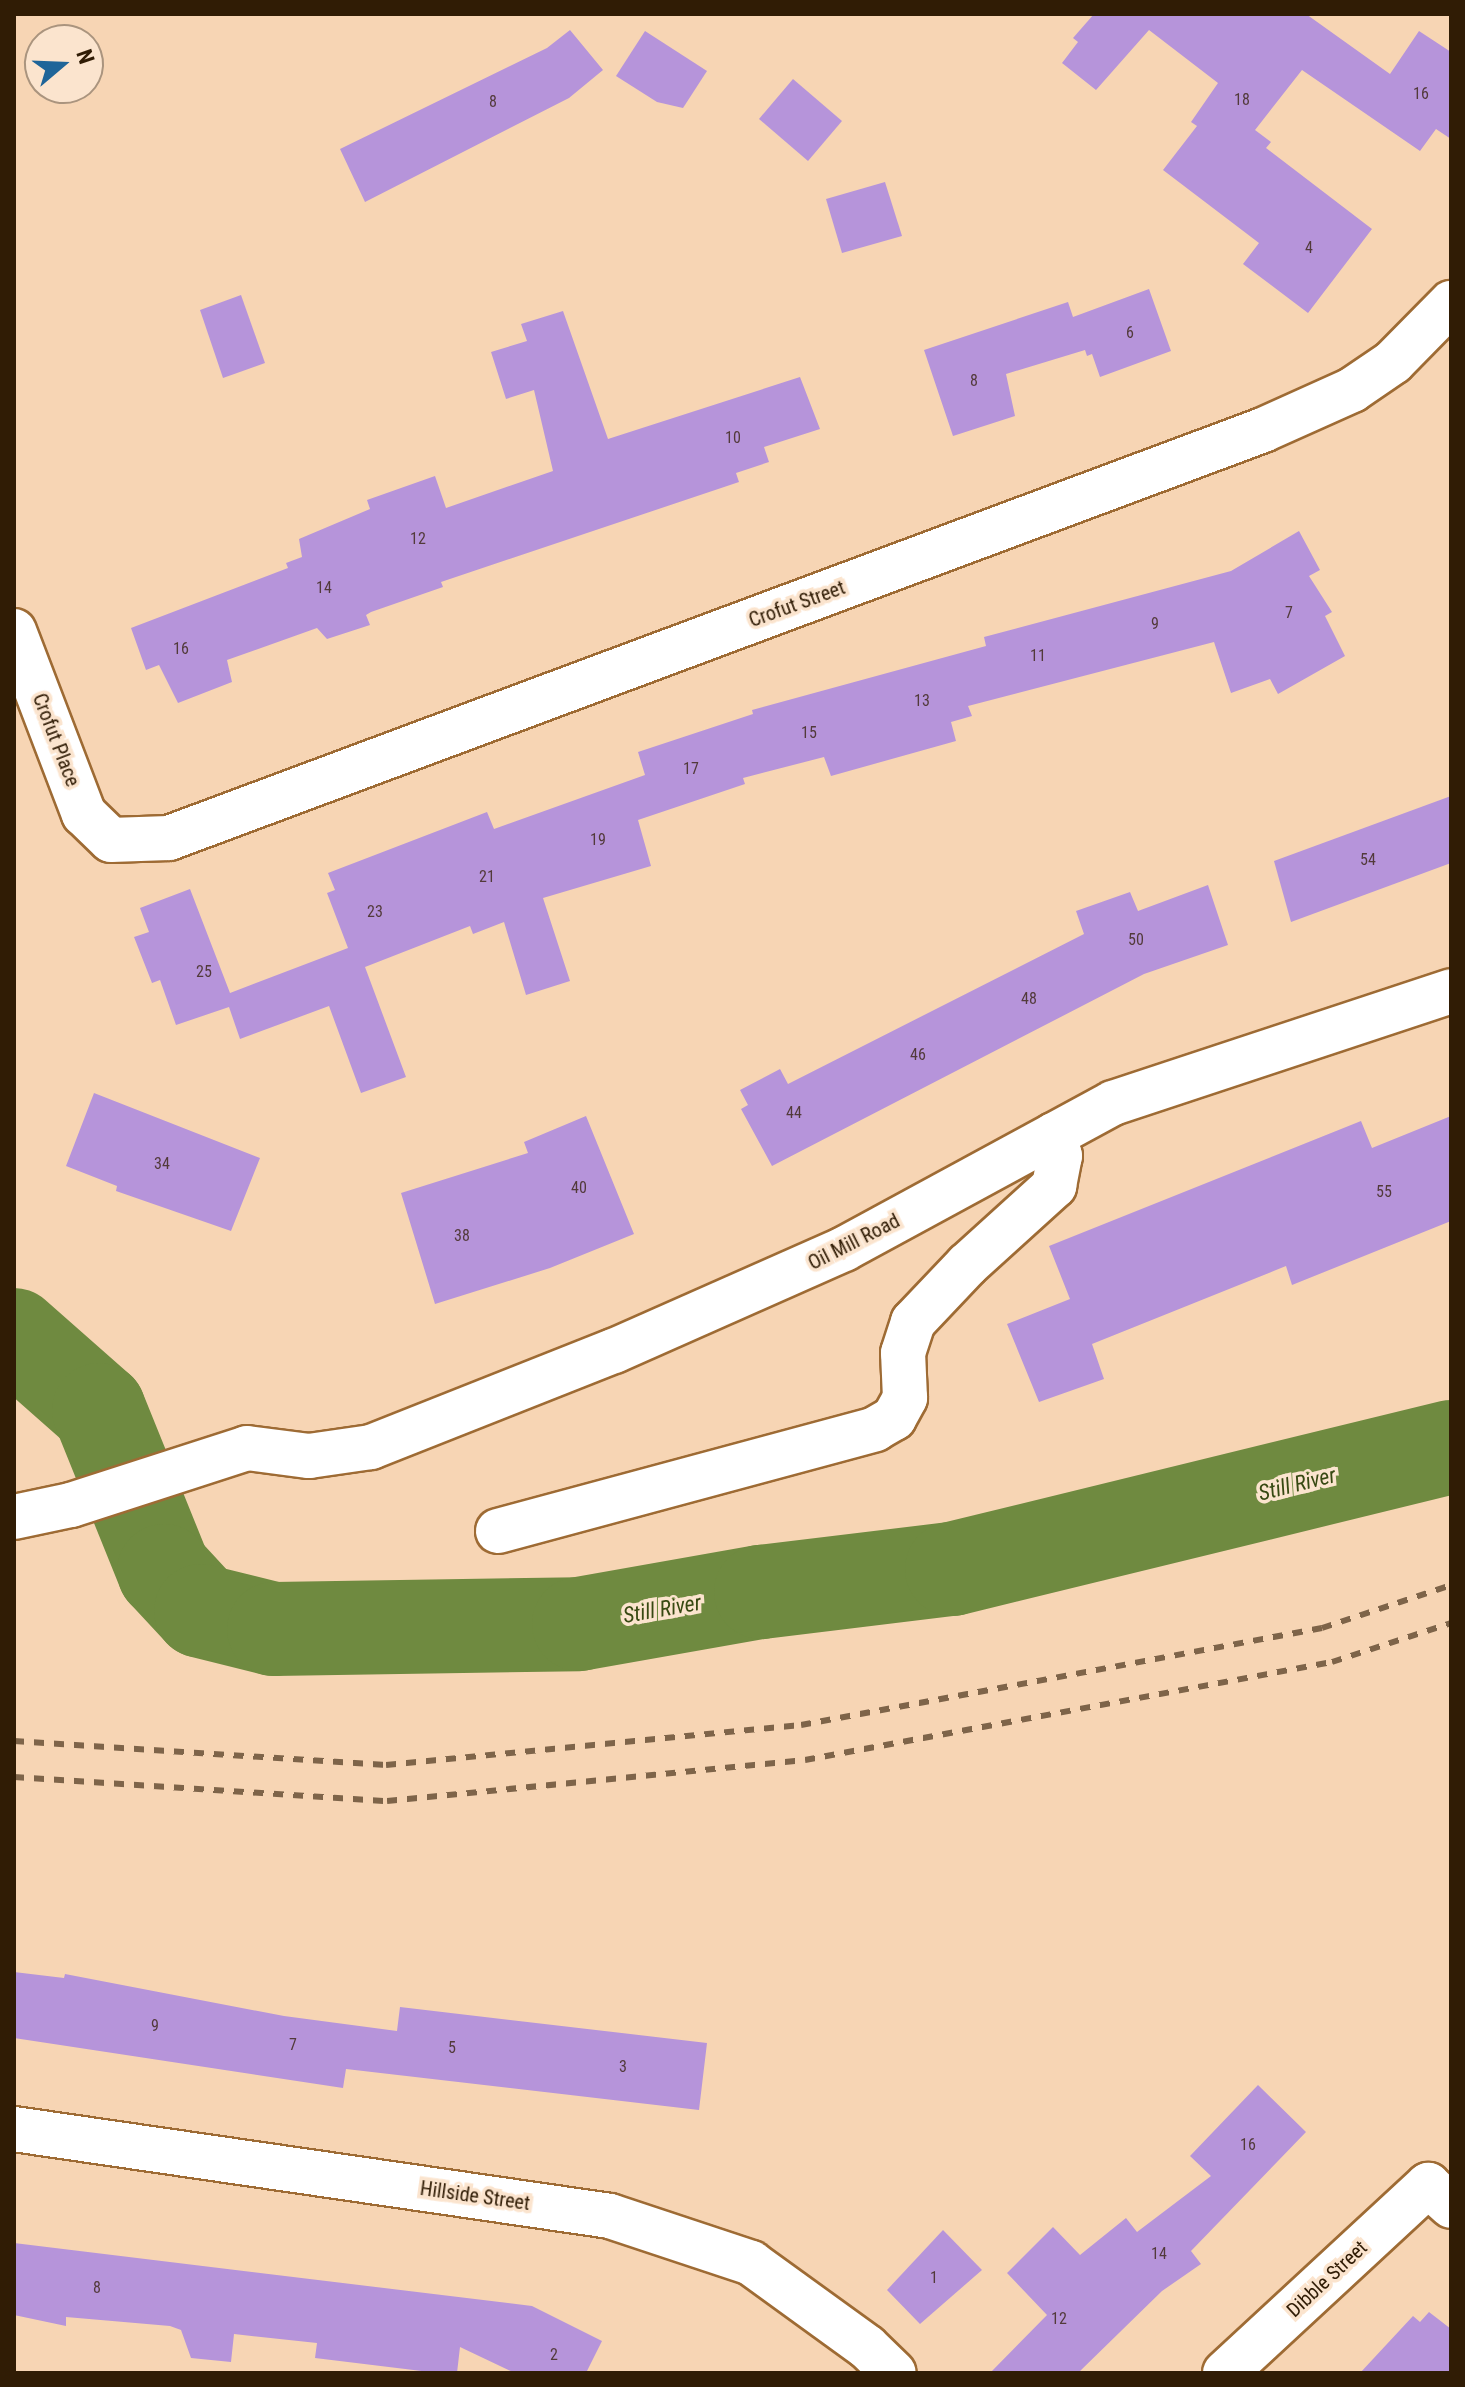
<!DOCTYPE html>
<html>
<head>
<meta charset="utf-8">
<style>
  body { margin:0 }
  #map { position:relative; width:1465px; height:2387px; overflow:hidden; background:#f7d5b4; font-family:"Roboto Condensed",sans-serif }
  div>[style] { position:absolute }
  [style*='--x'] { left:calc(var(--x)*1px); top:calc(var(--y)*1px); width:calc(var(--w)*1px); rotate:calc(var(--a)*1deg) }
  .river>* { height:94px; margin:-47px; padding:0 47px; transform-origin:47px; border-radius:47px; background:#6f8a40 }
  .building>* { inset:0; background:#b694da }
  .roads { filter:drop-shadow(2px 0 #9e6b34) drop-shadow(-2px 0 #9e6b34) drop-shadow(0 2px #9e6b34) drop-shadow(0 -2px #9e6b34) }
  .minor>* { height:44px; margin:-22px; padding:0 22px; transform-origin:22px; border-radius:22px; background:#fff }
  .rail>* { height:6px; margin-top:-3px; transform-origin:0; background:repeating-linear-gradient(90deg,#7e6449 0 10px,transparent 0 20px) }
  span { translate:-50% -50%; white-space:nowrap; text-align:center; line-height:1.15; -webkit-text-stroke:7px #fbe4ce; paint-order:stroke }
  .number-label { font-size:16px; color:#523a3a }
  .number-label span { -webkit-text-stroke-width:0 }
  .street-label { font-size:20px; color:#301c05 }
  .water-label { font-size:22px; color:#374912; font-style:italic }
  .frame { position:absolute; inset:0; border:16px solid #301c05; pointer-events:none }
  .north { position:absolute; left:24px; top:24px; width:80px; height:80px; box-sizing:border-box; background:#fbe4ce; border:2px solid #aa947e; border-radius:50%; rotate:71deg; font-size:22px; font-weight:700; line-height:32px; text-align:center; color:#301c05 }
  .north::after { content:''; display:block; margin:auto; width:28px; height:36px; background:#1f6599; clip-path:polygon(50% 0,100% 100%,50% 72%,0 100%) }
</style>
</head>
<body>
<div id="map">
  <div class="river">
    <div style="--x:14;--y:1335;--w:113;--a:41.4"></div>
    <div style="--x:99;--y:1410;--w:174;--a:68"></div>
    <div style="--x:164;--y:1571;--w:54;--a:47.2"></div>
    <div style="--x:201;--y:1611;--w:75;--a:13.9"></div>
    <div style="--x:274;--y:1629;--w:305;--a:-0.9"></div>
    <div style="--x:579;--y:1624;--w:185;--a:-10"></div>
    <div style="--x:761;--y:1592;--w:192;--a:-6.9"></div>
    <div style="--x:952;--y:1569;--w:514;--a:-13.74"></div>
  </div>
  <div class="building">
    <div style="clip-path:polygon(1094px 14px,1306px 14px,1390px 74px,1419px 31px,1451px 52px,1451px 139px,1436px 129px,1420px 151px,1302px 70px,1255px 130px,1271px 142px,1266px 148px,1372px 229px,1308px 313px,1243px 264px,1259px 243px,1163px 170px,1197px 126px,1191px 122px,1218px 83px,1149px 30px,1096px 90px,1062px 63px,1078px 42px,1073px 38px)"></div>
    <div style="clip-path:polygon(570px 30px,603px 70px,569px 98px,365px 202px,340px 149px,547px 48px)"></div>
    <div style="clip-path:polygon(645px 31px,707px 71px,683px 108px,657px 102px,616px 76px)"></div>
    <div style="clip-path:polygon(793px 79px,842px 121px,808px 161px,759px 119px)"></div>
    <div style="clip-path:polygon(885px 182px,902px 236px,842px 253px,826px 199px)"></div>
    <div style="clip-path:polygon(1149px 289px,1171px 351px,1100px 377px,1092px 354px,1087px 356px,1085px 350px,1006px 374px,1015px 416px,953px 436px,924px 350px,1068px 302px,1073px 317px)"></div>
    <div style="clip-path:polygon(241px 295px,265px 363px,223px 378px,200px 310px)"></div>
    <div style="clip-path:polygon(563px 311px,608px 439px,800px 377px,820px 429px,764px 447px,769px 462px,736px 473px,739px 482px,441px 582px,443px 587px,371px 612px,366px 615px,370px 625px,327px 639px,317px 628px,227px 660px,232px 682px,178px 703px,159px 665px,146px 670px,131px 628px,288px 568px,286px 563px,302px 557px,299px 539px,370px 509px,367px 500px,435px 476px,446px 508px,553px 471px,534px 390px,506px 399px,491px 352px,527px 341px,521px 324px)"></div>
    <div style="clip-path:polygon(1299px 531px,1320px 570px,1309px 576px,1332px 612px,1325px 616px,1345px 656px,1278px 694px,1270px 679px,1231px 693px,1214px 642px,968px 706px,972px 716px,951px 722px,956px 741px,831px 776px,824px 757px,743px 778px,745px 784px,638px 820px,651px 866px,543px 898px,570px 981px,526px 995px,504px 922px,473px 934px,470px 926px,365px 967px,406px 1077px,361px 1093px,329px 1006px,240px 1039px,229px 1007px,176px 1025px,160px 980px,152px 983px,134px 937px,149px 932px,140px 908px,190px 889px,230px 993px,348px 948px,327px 893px,335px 890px,328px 873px,487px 812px,494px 829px,645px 775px,638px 752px,753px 714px,752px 710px,986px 646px,984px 637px,1231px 571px)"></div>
    <div style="clip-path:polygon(1451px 796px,1451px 863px,1291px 922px,1274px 861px)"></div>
    <div style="clip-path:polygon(1208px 885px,1228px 945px,1144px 974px,772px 1166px,741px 1109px,748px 1105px,740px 1090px,780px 1069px,788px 1084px,1084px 934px,1076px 911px,1130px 892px,1138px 911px)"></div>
    <div style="clip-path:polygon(94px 1093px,260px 1158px,231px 1231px,116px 1191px,117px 1186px,66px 1166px)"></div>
    <div style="clip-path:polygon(586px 1116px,634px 1234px,550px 1268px,435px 1304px,401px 1193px,528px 1153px,524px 1142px)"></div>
    <div style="clip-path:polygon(1451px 1116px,1451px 1221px,1292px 1285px,1286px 1266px,1092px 1344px,1104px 1379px,1039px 1402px,1007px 1324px,1070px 1299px,1049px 1246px,1361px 1121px,1372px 1148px)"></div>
    <div style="clip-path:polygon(14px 1972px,64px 1978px,65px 1974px,284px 2016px,397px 2031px,400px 2007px,707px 2043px,699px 2110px,346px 2069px,343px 2088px,14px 2038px)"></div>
    <div style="clip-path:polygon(1258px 2085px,1306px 2132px,1191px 2251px,1201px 2264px,1162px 2291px,1078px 2373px,990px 2373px,1047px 2315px,1007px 2273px,1053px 2227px,1080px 2255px,1126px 2218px,1137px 2232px,1211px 2176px,1190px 2156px)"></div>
    <div style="clip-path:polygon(943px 2230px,982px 2270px,920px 2324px,887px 2290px)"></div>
    <div style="clip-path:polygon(14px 2243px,532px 2306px,602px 2341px,586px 2373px,515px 2373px,460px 2347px,457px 2373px,438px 2373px,315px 2358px,317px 2343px,234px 2334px,231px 2362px,191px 2358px,181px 2330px,170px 2326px,66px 2317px,66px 2326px,14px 2315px)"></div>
    <div style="clip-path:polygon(1429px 2312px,1451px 2329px,1451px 2373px,1360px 2373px,1413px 2316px,1420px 2322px)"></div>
  </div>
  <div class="roads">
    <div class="minor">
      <div style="--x:14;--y:631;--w:196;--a:69.1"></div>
      <div style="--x:84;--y:814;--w:37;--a:44"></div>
      <div style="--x:111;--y:840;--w:58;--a:-2"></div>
      <div style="--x:169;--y:838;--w:1168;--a:-20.45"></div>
      <div style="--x:1263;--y:430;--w:98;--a:-24.2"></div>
      <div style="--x:1352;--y:390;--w:50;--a:-34.3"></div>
      <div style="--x:1393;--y:362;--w:83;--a:-45.5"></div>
      <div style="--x:14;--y:1517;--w:58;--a:-11.9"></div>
      <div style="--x:71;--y:1505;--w:185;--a:-17.9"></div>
      <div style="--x:247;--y:1448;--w:63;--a:7.4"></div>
      <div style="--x:309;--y:1456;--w:63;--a:-8.3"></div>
      <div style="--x:371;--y:1447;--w:261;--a:-21.6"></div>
      <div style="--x:614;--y:1351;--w:252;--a:-23.9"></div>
      <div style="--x:844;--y:1249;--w:306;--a:-28.5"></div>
      <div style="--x:1113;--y:1103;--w:356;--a:-18.3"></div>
      <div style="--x:498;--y:1531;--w:391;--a:-15.1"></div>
      <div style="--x:875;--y:1429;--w:22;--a:-30"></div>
      <div style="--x:894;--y:1418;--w:23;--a:-61"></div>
      <div style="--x:905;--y:1398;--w:45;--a:-92.5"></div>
      <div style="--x:903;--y:1353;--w:33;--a:-72"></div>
      <div style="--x:913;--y:1322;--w:79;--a:-46.5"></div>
      <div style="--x:967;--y:1265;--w:118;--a:-42.2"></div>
      <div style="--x:1054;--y:1186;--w:31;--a:-79"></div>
      <div style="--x:1060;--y:1156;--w:22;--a:-106"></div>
      <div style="--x:14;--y:2129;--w:602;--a:8.3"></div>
      <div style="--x:610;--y:2216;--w:149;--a:18.4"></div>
      <div style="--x:751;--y:2263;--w:143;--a:35.9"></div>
      <div style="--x:867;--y:2347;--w:37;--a:44"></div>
      <div style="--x:1225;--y:2373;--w:277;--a:-42.8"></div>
      <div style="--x:1428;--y:2185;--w:31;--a:42"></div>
    </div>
  </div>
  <div class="rail">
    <div style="--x:14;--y:1741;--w:373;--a:3.7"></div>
    <div style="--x:386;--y:1765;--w:417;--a:-5.5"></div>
    <div style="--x:801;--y:1725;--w:530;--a:-10.55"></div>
    <div style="--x:1322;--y:1628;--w:136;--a:-18.4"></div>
    <div style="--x:14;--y:1777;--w:374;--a:3.7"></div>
    <div style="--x:387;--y:1801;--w:420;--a:-5.6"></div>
    <div style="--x:805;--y:1760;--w:536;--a:-10.53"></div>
    <div style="--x:1332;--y:1662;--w:125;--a:-18.1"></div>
  </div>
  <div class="number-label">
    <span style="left:1421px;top:94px">16</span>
    <span style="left:1242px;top:100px">18</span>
    <span style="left:493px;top:102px">8</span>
    <span style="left:1309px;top:248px">4</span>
    <span style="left:1130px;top:333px">6</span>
    <span style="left:974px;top:381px">8</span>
    <span style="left:733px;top:438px">10</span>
    <span style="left:418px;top:539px">12</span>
    <span style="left:324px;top:588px">14</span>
    <span style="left:1289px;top:613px">7</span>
    <span style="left:1155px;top:624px">9</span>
    <span style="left:181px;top:649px">16</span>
    <span style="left:1038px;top:656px">11</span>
    <span style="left:922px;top:701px">13</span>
    <span style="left:809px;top:733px">15</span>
    <span style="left:691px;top:769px">17</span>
    <span style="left:598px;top:840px">19</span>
    <span style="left:1368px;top:860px">54</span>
    <span style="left:487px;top:877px">21</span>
    <span style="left:375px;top:912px">23</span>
    <span style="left:1136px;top:940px">50</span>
    <span style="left:204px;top:972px">25</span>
    <span style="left:1029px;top:999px">48</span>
    <span style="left:918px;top:1055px">46</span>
    <span style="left:794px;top:1113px">44</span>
    <span style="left:162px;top:1164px">34</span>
    <span style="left:579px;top:1188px">40</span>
    <span style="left:1384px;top:1192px">55</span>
    <span style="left:462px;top:1236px">38</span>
    <span style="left:155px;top:2026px">9</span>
    <span style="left:293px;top:2045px">7</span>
    <span style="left:452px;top:2048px">5</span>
    <span style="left:623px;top:2067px">3</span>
    <span style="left:1248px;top:2145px">16</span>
    <span style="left:1159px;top:2254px">14</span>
    <span style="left:934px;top:2278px">1</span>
    <span style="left:97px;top:2288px">8</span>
    <span style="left:1059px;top:2319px">12</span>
    <span style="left:554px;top:2355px">2</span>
  </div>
  <div class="street-label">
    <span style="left:797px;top:604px;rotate:-20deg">Crofut Street</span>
    <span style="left:56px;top:740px;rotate:69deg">Crofut Place</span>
    <span style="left:854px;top:1242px;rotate:-27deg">Oil Mill Road</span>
    <span style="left:475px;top:2196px;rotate:8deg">Hillside Street</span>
    <span style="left:1327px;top:2279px;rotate:-43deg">Dibble Street</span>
  </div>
  <div class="water-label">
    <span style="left:1297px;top:1484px;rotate:-14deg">Still River</span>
    <span style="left:662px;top:1609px;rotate:-10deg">Still River</span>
  </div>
  <div class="frame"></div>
  <div class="north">N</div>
</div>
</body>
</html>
